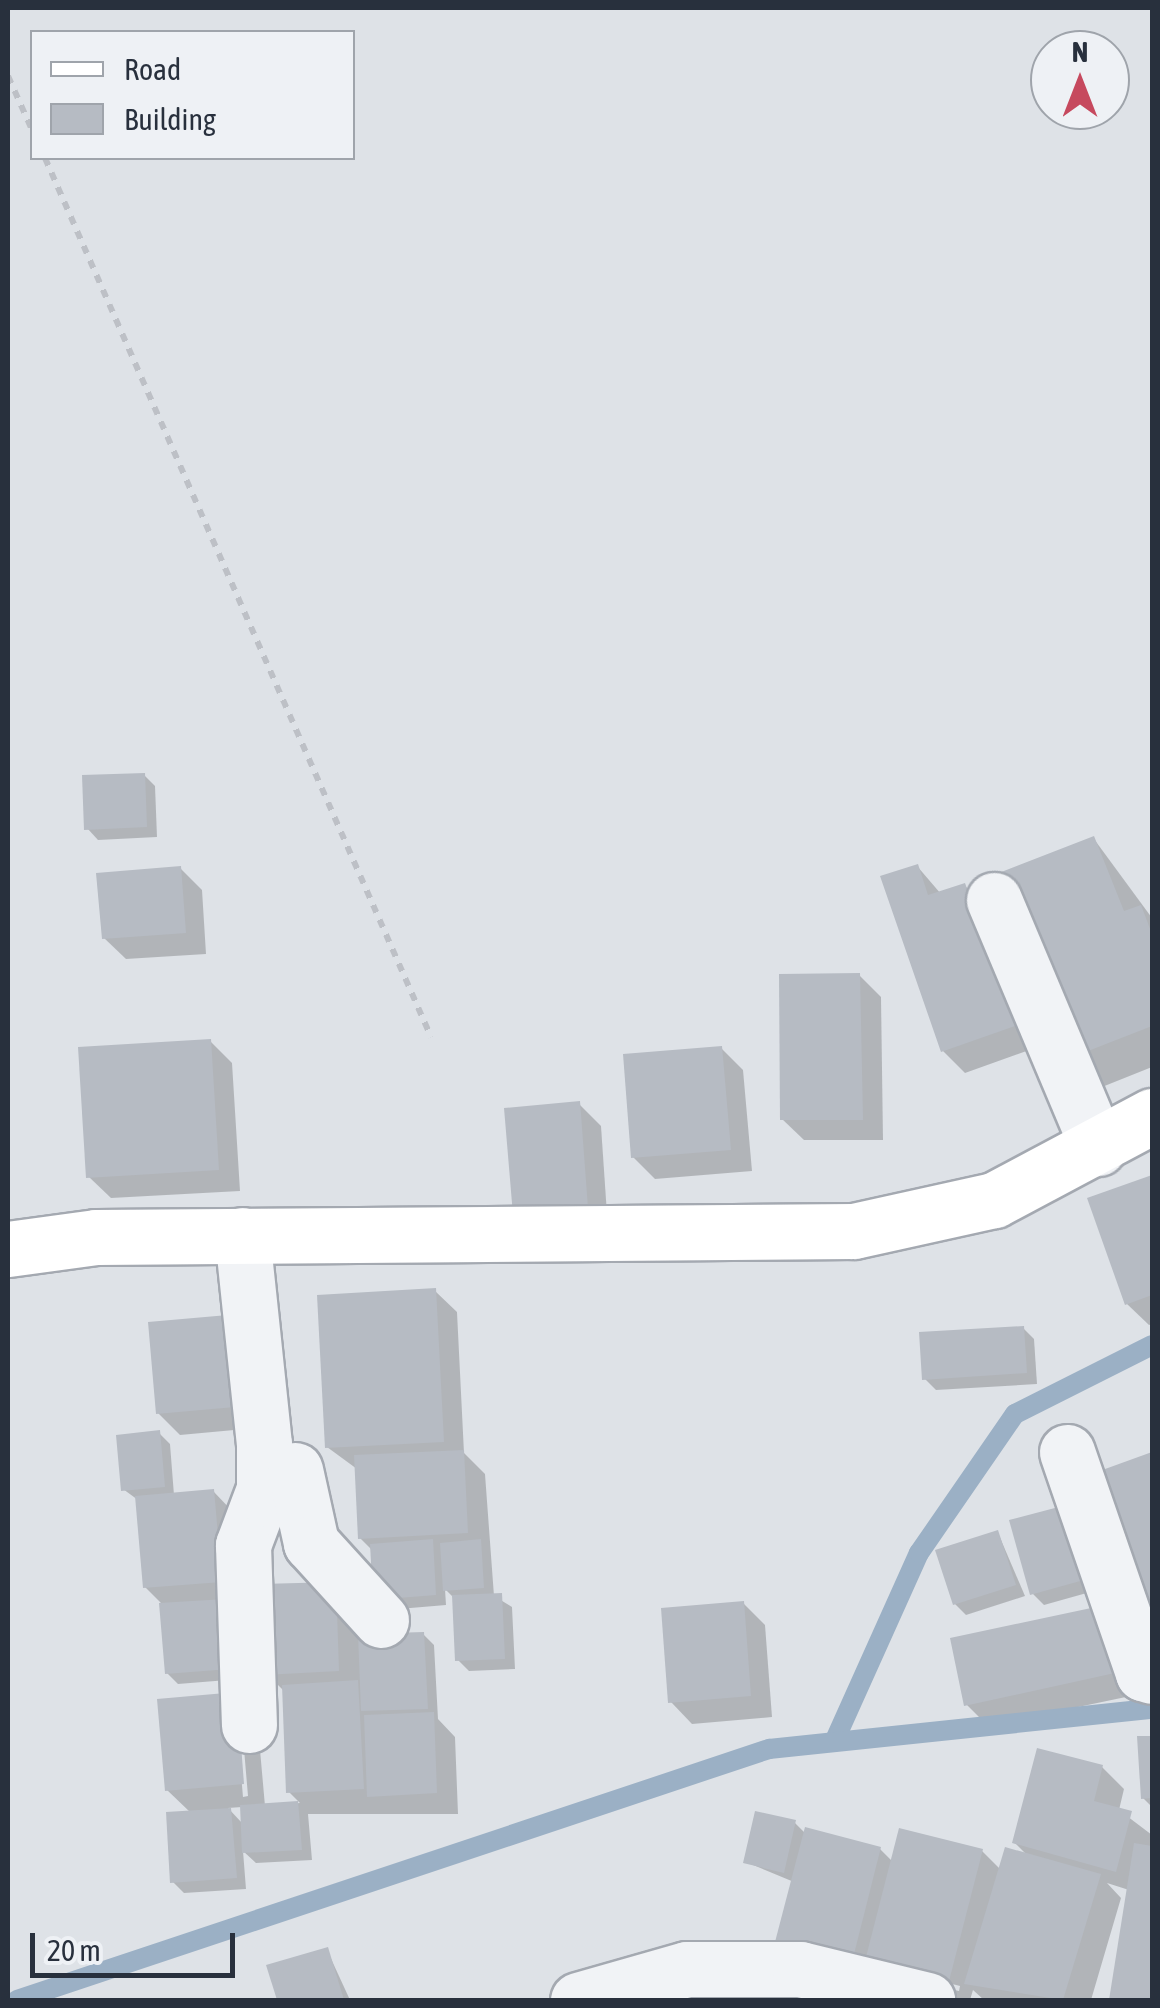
<!DOCTYPE html>
<html>
<head>
<meta charset="utf-8">
<style>
  body { margin:0 }
  #map { position:relative; width:1160px; height:2008px; overflow:hidden; background:#dee2e7; font-family:"Asap Condensed",sans-serif }
  div>[style] { position:absolute }
  [style*='--x'] { left:calc(var(--x)*1px); top:calc(var(--y)*1px); width:calc(var(--w)*1px); rotate:calc(var(--a)*1deg) }
  .shadow>* { inset:0; background:#0003 }
  .stream>* { height:20px; margin:-10px; padding:0 10px; transform-origin:10px; border-radius:10px; background:#9bb0c5 }
  .building>* { inset:0; background:#b6bbc3 }
  .path>* { height:6px; margin-top:-3px; transform-origin:0; background:repeating-linear-gradient(90deg,#bdc0c6 0 8px,transparent 0 16px) }
  .roads { filter:drop-shadow(2px 0 #a4a9b1) drop-shadow(-2px 0 #a4a9b1) drop-shadow(0 2px #a4a9b1) drop-shadow(0 -2px #a4a9b1) }
  .street>* { height:55px; margin:-27.5px; padding:0 27.5px; transform-origin:27.5px; border-radius:27.5px; background:#f1f3f6 }
  .secondary>* { height:55px; margin:-27.5px; padding:0 27.5px; transform-origin:27.5px; border-radius:27.5px; background:#fff }
  span { translate:-50% -50%; white-space:nowrap; text-align:center; line-height:1.15; -webkit-text-stroke:9px #eef1f5; paint-order:stroke }
  .frame { position:absolute; inset:0; border:10px solid #28303d; pointer-events:none }
  .legend { position:absolute; left:30px; top:30px; width:325px; height:130px; box-sizing:border-box; background:#eef1f5; border:2px solid #9fa4ab; margin:0; padding:12px 18px; list-style:none; font-size:30px; color:#28303d }
  .legend li { display:flex; align-items:center; gap:20px; height:50px }
  .legend b { width:50px; border:2px solid #9fa4ab }
  .north { position:absolute; left:1030px; top:30px; width:100px; height:100px; box-sizing:border-box; background:#eef1f5; border:2px solid #9fa4ab; border-radius:50%; rotate:0deg; font-size:28px; font-weight:700; line-height:40px; text-align:center; color:#28303d }
  .north::after { content:''; display:block; margin:auto; width:35px; height:45px; background:#c6495e; clip-path:polygon(50% 0,100% 100%,50% 72%,0 100%) }
  .scale { position:absolute; left:30px; top:1933px; width:205px; height:45px; box-sizing:border-box; border:5px solid #28303d; border-top:0; padding-left:12px; font-size:30px; line-height:35px; white-space:nowrap; color:#28303d; -webkit-text-stroke:8px #eef1f5; paint-order:stroke }
</style>
</head>
<body>
<div id="map">
  <div class="shadow">
    <div style="clip-path:polygon(144px 775px,155px 786px,157px 837px,98px 840px,87px 828px)"></div>
    <div style="clip-path:polygon(1094px 839px,1152px 918px,1152px 1067px,1097px 1089px,1067px 1059px)"></div>
    <div style="clip-path:polygon(917px 866px,941px 894px,965px 886px,986px 908px,1035px 1048px,965px 1073px,943px 1051px)"></div>
    <div style="clip-path:polygon(180px 868px,202px 890px,206px 954px,126px 959px,104px 938px)"></div>
    <div style="clip-path:polygon(859px 975px,881px 997px,883px 1140px,804px 1140px,782px 1119px)"></div>
    <div style="clip-path:polygon(210px 1041px,232px 1063px,240px 1191px,111px 1198px,89px 1177px)"></div>
    <div style="clip-path:polygon(721px 1048px,743px 1070px,752px 1171px,655px 1179px,633px 1157px)"></div>
    <div style="clip-path:polygon(579px 1104px,601px 1126px,608px 1229px,537px 1236px)"></div>
    <div style="clip-path:polygon(1152px 1178px,1152px 1324px,1149px 1325px,1127px 1304px,1090px 1200px)"></div>
    <div style="clip-path:polygon(435px 1291px,457px 1312px,464px 1453px,485px 1474px,494px 1596px,512px 1607px,515px 1669px,469px 1671px,458px 1660px,455px 1599px,445px 1589px,446px 1605px,387px 1610px,373px 1551px,360px 1538px,357px 1469px,327px 1447px)"></div>
    <div style="clip-path:polygon(151px 1324px,256px 1428px,180px 1435px,158px 1413px)"></div>
    <div style="clip-path:polygon(1023px 1328px,1034px 1339px,1037px 1384px,936px 1390px,925px 1379px)"></div>
    <div style="clip-path:polygon(159px 1433px,170px 1444px,174px 1495px,214px 1492px,235px 1514px,240px 1679px,178px 1684px,167px 1673px,162px 1604px,145px 1587px,138px 1500px,123px 1489px)"></div>
    <div style="clip-path:polygon(1152px 1455px,1152px 1626px,1087px 1478px)"></div>
    <div style="clip-path:polygon(1069px 1507px,1101px 1589px,1044px 1605px,1033px 1594px)"></div>
    <div style="clip-path:polygon(998px 1533px,1025px 1596px,966px 1615px,955px 1604px)"></div>
    <div style="clip-path:polygon(evenodd,335px 1584px,357px 1606px,358px 1636px,423px 1634px,434px 1645px,438px 1719px,455px 1737px,458px 1814px,308px 1814px,312px 1860px,256px 1863px,243px 1851px,246px 1889px,184px 1893px,173px 1882px,169px 1815px,191px 1813px,167px 1790px,160px 1701px,236px 1694px,257px 1716px,265px 1806px,300px 1803px,289px 1792px,285px 1692px,267px 1674px,263px 1586px,335px 1584px,236px 1714px,241px 1714px,248px 1796px,243px 1797px,236px 1714px,335px 1584px,242px 1807px,243px 1824px,228px 1808px,242px 1807px)"></div>
    <div style="clip-path:polygon(743px 1603px,765px 1625px,772px 1717px,692px 1724px,671px 1702px)"></div>
    <div style="clip-path:polygon(1109px 1607px,1145px 1693px,988px 1726px,966px 1704px)"></div>
    <div style="clip-path:polygon(1152px 1738px,1152px 1807px,1143px 1798px,1140px 1739px)"></div>
    <div style="clip-path:polygon(evenodd,1102px 1767px,1124px 1789px,1119px 1810px,1152px 1835px,1152px 2000px,1112px 2000px,1129px 1890px,1107px 1883px,1121px 1898px,1091px 2000px,984px 2000px,973px 1990px,970px 2000px,948px 2000px,873px 1982px,794px 1882px,746px 1862px,795px 1823px,806px 1834px,880px 1849px,893px 1862px,982px 1851px,1001px 1870px,1028px 1856px,1014px 1842px,1102px 1767px,889px 1968px,960px 1986px,959px 1991px,889px 1974px,889px 1968px)"></div>
    <div style="clip-path:polygon(327px 1950px,350px 2000px,279px 2000px,269px 1967px)"></div>
  </div>
  <div class="stream">
    <div style="--x:834;--y:1742;--w:207;--a:-65.8"></div>
    <div style="--x:919;--y:1553;--w:169;--a:-55.4"></div>
    <div style="--x:1015;--y:1414;--w:153;--a:-26.7"></div>
    <div style="--x:17;--y:2000;--w:793;--a:-18.46"></div>
    <div style="--x:769;--y:1749;--w:385;--a:-6"></div>
  </div>
  <div class="building">
    <div style="clip-path:polygon(145px 773px,147px 827px,84px 830px,82px 775px)"></div>
    <div style="clip-path:polygon(1094px 836px,1124px 911px,1141px 905px,1152px 934px,1152px 1026px,1065px 1060px,991px 876px)"></div>
    <div style="clip-path:polygon(918px 864px,928px 895px,965px 883px,1015px 1026px,941px 1052px,880px 876px)"></div>
    <div style="clip-path:polygon(181px 866px,186px 933px,102px 939px,96px 873px)"></div>
    <div style="clip-path:polygon(860px 973px,863px 1120px,780px 1120px,779px 974px)"></div>
    <div style="clip-path:polygon(211px 1039px,219px 1170px,86px 1178px,78px 1047px)"></div>
    <div style="clip-path:polygon(722px 1046px,731px 1150px,631px 1158px,623px 1054px)"></div>
    <div style="clip-path:polygon(580px 1101px,588px 1208px,513px 1215px,504px 1108px)"></div>
    <div style="clip-path:polygon(1152px 1175px,1152px 1295px,1125px 1305px,1087px 1198px)"></div>
    <div style="clip-path:polygon(436px 1288px,444px 1442px,325px 1448px,317px 1295px)"></div>
    <div style="clip-path:polygon(228px 1315px,235px 1407px,156px 1414px,148px 1322px)"></div>
    <div style="clip-path:polygon(1024px 1326px,1027px 1373px,922px 1380px,919px 1332px)"></div>
    <div style="clip-path:polygon(160px 1430px,165px 1487px,121px 1491px,116px 1435px)"></div>
    <div style="clip-path:polygon(464px 1450px,468px 1533px,358px 1539px,354px 1455px)"></div>
    <div style="clip-path:polygon(1152px 1452px,1152px 1600px,1131px 1608px,1083px 1477px)"></div>
    <div style="clip-path:polygon(214px 1489px,222px 1582px,143px 1588px,135px 1496px)"></div>
    <div style="clip-path:polygon(1070px 1504px,1091px 1578px,1030px 1595px,1009px 1520px)"></div>
    <div style="clip-path:polygon(998px 1530px,1016px 1585px,953px 1605px,935px 1550px)"></div>
    <div style="clip-path:polygon(433px 1539px,436px 1595px,373px 1600px,370px 1544px)"></div>
    <div style="clip-path:polygon(481px 1539px,484px 1588px,443px 1591px,440px 1543px)"></div>
    <div style="clip-path:polygon(336px 1582px,339px 1671px,264px 1675px,261px 1584px)"></div>
    <div style="clip-path:polygon(502px 1593px,505px 1659px,455px 1661px,452px 1595px)"></div>
    <div style="clip-path:polygon(226px 1599px,230px 1669px,165px 1674px,159px 1603px)"></div>
    <div style="clip-path:polygon(744px 1601px,751px 1696px,668px 1703px,661px 1608px)"></div>
    <div style="clip-path:polygon(1110px 1604px,1124px 1671px,964px 1706px,950px 1638px)"></div>
    <div style="clip-path:polygon(424px 1632px,428px 1709px,361px 1711px,358px 1634px)"></div>
    <div style="clip-path:polygon(358px 1680px,364px 1789px,286px 1793px,282px 1685px)"></div>
    <div style="clip-path:polygon(237px 1692px,244px 1784px,165px 1791px,157px 1699px)"></div>
    <div style="clip-path:polygon(434px 1712px,437px 1793px,367px 1797px,364px 1715px)"></div>
    <div style="clip-path:polygon(1137px 1736px,1152px 1736px,1152px 1798px,1141px 1799px)"></div>
    <div style="clip-path:polygon(1037px 1748px,1103px 1765px,1094px 1801px,1132px 1811px,1116px 1872px,1012px 1843px)"></div>
    <div style="clip-path:polygon(298px 1801px,302px 1850px,242px 1853px,240px 1805px)"></div>
    <div style="clip-path:polygon(231px 1808px,237px 1878px,170px 1883px,166px 1812px)"></div>
    <div style="clip-path:polygon(755px 1811px,796px 1820px,784px 1873px,743px 1863px)"></div>
    <div style="clip-path:polygon(805px 1827px,881px 1847px,852px 1962px,775px 1942px)"></div>
    <div style="clip-path:polygon(899px 1828px,983px 1849px,948px 1985px,864px 1965px)"></div>
    <div style="clip-path:polygon(1134px 1843px,1152px 1846px,1152px 2000px,1109px 2000px)"></div>
    <div style="clip-path:polygon(1005px 1847px,1101px 1874px,1063px 2000px,964px 1984px)"></div>
    <div style="clip-path:polygon(328px 1947px,344px 2000px,277px 2000px,266px 1965px)"></div>
  </div>
  <div class="path">
    <div style="--x:8;--y:76;--w:59;--a:66"></div>
    <div style="--x:45;--y:158;--w:960;--a:66.29"></div>
  </div>
  <div class="roads">
    <div class="street">
      <div style="--x:994;--y:900;--w:269;--a:67.2"></div>
      <div style="--x:242;--y:1235;--w:210;--a:84"></div>
      <div style="--x:264;--y:1444;--w:45;--a:90"></div>
      <div style="--x:264;--y:1489;--w:60;--a:110.6"></div>
      <div style="--x:243;--y:1545;--w:180;--a:88.1"></div>
      <div style="--x:1067;--y:1452;--w:234;--a:71"></div>
      <div style="--x:1143;--y:1673;--w:9;--a:18"></div>
      <div style="--x:295;--y:1470;--w:75;--a:77.6"></div>
      <div style="--x:311;--y:1543;--w:104;--a:47.7"></div>
      <div style="--x:578;--y:2000;--w:113;--a:-15.9"></div>
      <div style="--x:687;--y:1969;--w:113;--a:0"></div>
      <div style="--x:800;--y:1969;--w:131;--a:13.7"></div>
    </div>
    <div class="secondary">
      <div style="--x:8;--y:1249;--w:89;--a:-7.8"></div>
      <div style="--x:96;--y:1237;--w:758;--a:-0.45"></div>
      <div style="--x:854;--y:1231;--w:143;--a:-12.5"></div>
      <div style="--x:994;--y:1200;--w:179;--a:-28"></div>
    </div>
  </div>
  <div class="frame"></div>
  <ul class="legend">
  <li><b style="height:12px;background:#fff"></b>Road</li>
  <li><b style="height:28px;background:#b6bbc3"></b>Building</li>
  </ul>
  <div class="north">N</div>
  <div class="scale">20 m</div>
</div>
</body>
</html>
